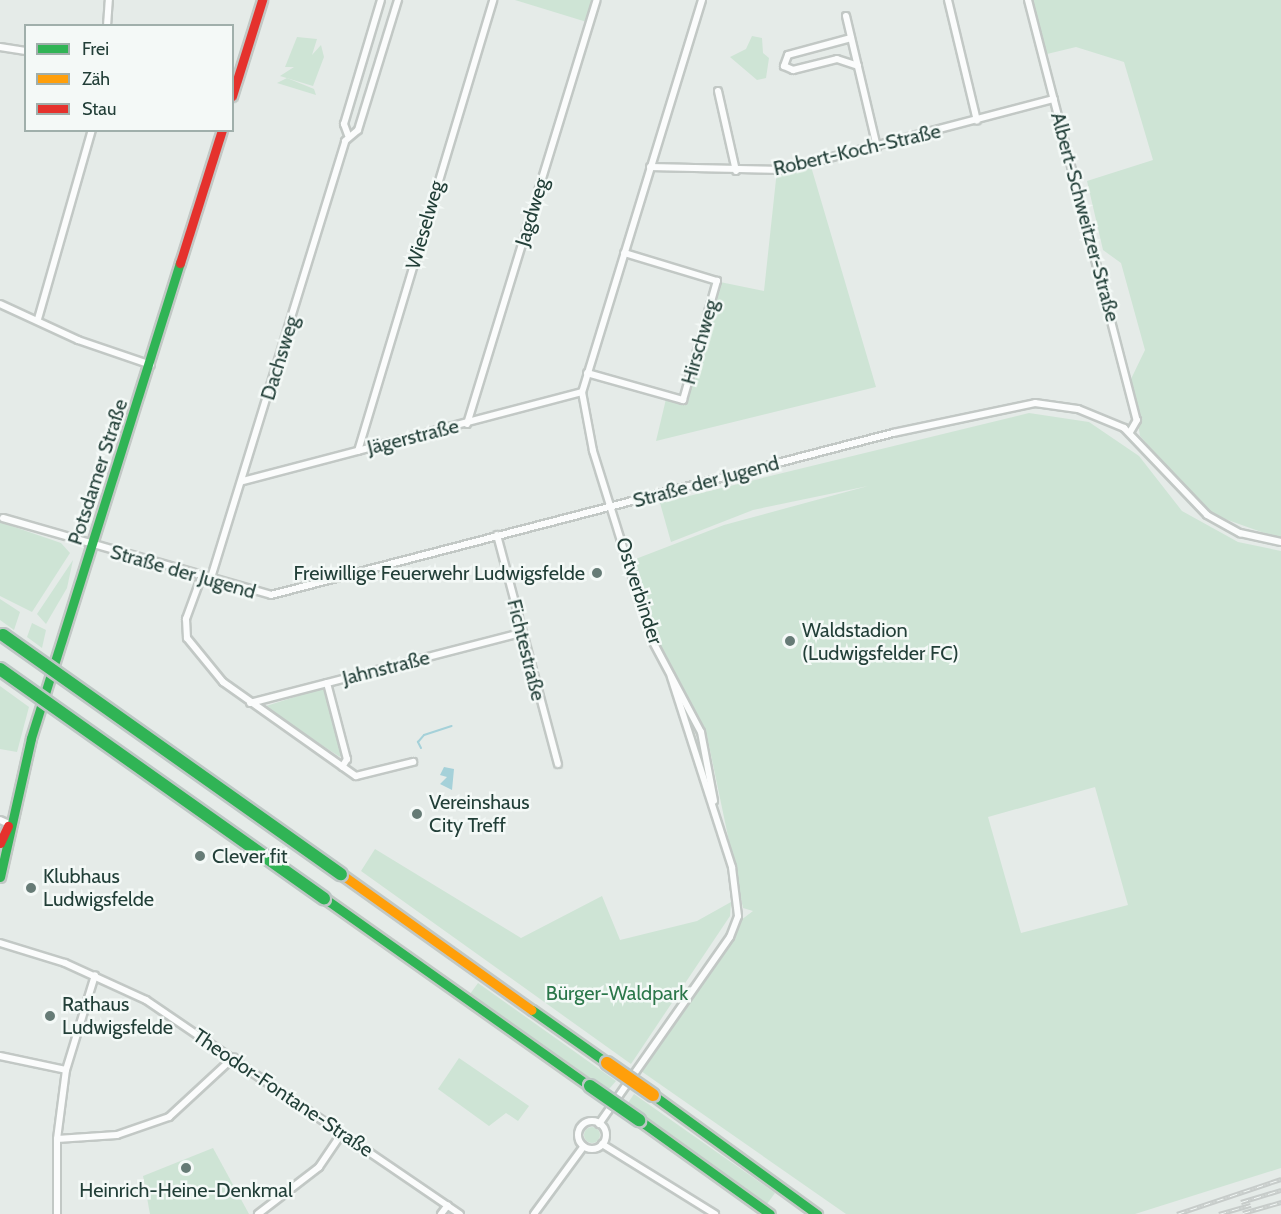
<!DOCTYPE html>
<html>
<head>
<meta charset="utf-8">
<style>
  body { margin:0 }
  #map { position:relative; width:1281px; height:1214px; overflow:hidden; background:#e5ebe8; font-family:Cabin,sans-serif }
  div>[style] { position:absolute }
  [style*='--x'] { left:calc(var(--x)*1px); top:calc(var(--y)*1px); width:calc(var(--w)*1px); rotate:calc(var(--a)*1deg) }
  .green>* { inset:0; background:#cee4d5 }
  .round { border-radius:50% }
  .water>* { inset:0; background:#a5d1d9 }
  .stream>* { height:2px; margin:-1px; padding:0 1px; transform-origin:1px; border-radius:1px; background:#a5d1d9 }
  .roads { filter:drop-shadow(2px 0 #c2c8c5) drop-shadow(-2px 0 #c2c8c5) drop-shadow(0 2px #c2c8c5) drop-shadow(0 -2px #c2c8c5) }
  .street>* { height:6px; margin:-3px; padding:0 3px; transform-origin:3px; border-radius:3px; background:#fbfcfc }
  .street>.ring { margin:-3px; padding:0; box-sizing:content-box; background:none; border:6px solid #fbfcfc; border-radius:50% }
  .fast>* { height:9px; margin:-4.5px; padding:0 4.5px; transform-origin:4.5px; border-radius:4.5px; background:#30b455 }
  .slow>* { height:9px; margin:-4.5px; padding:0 4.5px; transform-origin:4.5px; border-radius:4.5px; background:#ff9f0a }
  .jam>* { height:9px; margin:-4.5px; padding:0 4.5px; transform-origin:4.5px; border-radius:4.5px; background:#e5322d }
  .rail>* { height:4.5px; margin-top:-2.25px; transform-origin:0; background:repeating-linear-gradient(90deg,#f4f9f7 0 7px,#c7ccca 0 14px); box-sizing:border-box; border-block:2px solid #c7ccca }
  .bridges { filter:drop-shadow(2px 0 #bdc6c4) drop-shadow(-2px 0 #bdc6c4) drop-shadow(0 2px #bdc6c4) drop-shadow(0 -2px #bdc6c4) }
  .fast-bridge>* { height:12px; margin:-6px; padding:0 6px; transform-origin:6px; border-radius:6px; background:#30b455 }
  .slow-bridge>* { height:12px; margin:-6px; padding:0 6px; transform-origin:6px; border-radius:6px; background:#ff9f0a }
  .dots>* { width:16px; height:16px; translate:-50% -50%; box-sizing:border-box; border:3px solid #f4f9f7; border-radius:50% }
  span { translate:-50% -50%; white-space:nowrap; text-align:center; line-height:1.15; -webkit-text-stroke:5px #f4f9f7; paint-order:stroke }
  .street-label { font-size:20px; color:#223f38 }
  .poi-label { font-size:20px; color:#223f38 }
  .right { translate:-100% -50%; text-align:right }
  .left { translate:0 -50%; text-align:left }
  .park-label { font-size:20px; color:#2b774a }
  .legend { position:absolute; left:24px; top:24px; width:210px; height:108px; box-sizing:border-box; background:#f4f9f7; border:2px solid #a0afab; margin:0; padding:8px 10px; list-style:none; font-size:18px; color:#223f38 }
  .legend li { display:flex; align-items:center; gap:12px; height:30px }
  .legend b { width:30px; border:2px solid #a0afab }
</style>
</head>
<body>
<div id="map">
  <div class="green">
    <div style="clip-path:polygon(515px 0,597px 0,590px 23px)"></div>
    <div style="clip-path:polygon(1032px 0,1281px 0,1281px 539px,1208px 513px,1140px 436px,1131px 379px,1145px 350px,1121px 263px,1103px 250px,1087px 181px,1153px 160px,1124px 62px,1076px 47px,1047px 54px)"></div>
    <div style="clip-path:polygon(752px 36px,762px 38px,763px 53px,769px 58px,766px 78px,757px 80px,730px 57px,746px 49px)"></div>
    <div style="clip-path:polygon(297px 37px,317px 39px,312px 55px,321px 45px,324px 57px,313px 86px,280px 76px,294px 67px,285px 67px)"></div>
    <div style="clip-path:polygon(287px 78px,314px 89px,316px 95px,277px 83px)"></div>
    <div style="clip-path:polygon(810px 163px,876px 387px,656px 441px,666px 399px,685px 403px,720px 282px,764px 291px,777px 170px)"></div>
    <div style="clip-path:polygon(evenodd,1029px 413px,1089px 422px,1139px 456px,1182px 511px,1238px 542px,1281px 551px,1281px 1168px,1135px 1214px,846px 1214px,641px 1071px,728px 949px,741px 920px,753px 911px,743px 908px,707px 736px,656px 637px,633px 560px,724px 525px,868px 486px,753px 510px,671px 542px,660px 503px,1029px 413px,1095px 787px,1128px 905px,1021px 933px,988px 817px,1095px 787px)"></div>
    <div style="clip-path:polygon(0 522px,61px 543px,70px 553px,32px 612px,0 596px)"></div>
    <div style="clip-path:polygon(73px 560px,67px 588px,46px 624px,37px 614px)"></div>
    <div style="clip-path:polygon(0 599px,20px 612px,14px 630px,0 620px)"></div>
    <div style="clip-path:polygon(32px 623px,46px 630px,42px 648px,27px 637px)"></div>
    <div style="clip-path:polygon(0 686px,29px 707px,17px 752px,0 749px)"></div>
    <div style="clip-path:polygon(323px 688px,343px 754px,340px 757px,263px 707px)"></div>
    <div style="clip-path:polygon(375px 849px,521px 938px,602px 896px,620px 940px,697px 921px,731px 902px,730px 916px,631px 1064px,361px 871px)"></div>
    <div style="clip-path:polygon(478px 983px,616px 1081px,609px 1089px,594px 1081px,470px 994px)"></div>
    <div style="clip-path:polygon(459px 1058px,529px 1106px,518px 1121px,506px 1113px,489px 1126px,438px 1089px)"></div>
    <div style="clip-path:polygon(634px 1094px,775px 1193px,767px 1204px,643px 1116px,628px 1103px)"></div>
    <div class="round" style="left:584px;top:1127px;width:16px;height:16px"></div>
    <div style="clip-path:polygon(213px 1148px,249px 1214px,150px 1214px,143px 1176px)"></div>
  </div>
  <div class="water">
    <div style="clip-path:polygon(444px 767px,454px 769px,452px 790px,440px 784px,447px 777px,440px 775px)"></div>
  </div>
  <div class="stream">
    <div style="--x:421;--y:748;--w:7;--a:-117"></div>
    <div style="--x:418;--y:742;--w:9;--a:-49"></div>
    <div style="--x:424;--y:735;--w:29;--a:-18"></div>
  </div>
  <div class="roads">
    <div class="street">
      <div style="--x:702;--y:0;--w:410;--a:107"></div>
      <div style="--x:582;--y:392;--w:60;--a:79.4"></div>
      <div style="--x:593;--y:451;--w:198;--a:72.7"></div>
      <div style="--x:652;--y:640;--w:104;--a:62"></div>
      <div style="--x:701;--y:732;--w:70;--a:79.3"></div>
      <div style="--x:948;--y:0;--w:124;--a:76.5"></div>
      <div style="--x:1028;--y:0;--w:434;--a:75.5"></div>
      <div style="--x:1137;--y:420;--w:14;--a:120"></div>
      <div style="--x:846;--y:16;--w:135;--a:76.7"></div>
      <div style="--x:107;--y:26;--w:26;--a:-86"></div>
      <div style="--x:851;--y:38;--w:65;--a:164.9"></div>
      <div style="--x:788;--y:55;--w:12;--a:110"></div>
      <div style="--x:784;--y:66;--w:10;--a:24"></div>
      <div style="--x:793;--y:70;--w:45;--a:-14"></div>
      <div style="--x:837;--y:59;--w:22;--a:18"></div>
      <div style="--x:0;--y:47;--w:26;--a:9"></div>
      <div style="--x:718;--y:91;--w:82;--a:77.3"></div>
      <div style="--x:348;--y:135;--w:12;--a:-110"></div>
      <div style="--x:344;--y:124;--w:129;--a:-73.4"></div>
      <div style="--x:650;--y:167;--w:133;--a:1.3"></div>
      <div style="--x:783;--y:170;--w:280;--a:-14.7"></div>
      <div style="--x:0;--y:304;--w:86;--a:24.8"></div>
      <div style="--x:78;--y:340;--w:77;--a:18.9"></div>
      <div style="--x:38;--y:319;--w:197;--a:-74.1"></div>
      <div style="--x:587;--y:373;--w:100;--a:15.7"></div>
      <div style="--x:683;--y:400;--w:124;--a:-74.1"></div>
      <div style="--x:717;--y:281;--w:97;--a:-163.2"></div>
      <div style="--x:467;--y:424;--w:443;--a:-73"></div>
      <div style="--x:358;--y:451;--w:471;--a:-73.3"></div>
      <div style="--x:243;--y:481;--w:350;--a:-14.7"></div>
      <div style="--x:3;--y:518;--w:279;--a:16"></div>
      <div style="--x:271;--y:595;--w:643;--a:-14.6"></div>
      <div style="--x:893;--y:433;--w:145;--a:-11.9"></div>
      <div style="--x:1035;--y:403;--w:43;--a:7.9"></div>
      <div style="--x:1078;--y:409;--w:50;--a:22.4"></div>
      <div style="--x:1124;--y:428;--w:120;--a:46.3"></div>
      <div style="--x:1207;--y:515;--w:38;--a:29"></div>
      <div style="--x:1240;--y:533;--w:42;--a:12.4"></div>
      <div style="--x:497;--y:535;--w:237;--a:75.1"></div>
      <div style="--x:201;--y:578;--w:44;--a:110.1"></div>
      <div style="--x:186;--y:619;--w:19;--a:87"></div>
      <div style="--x:187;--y:638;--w:57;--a:50.7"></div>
      <div style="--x:223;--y:682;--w:163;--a:35.3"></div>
      <div style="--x:356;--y:776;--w:59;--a:-13.8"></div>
      <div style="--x:210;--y:581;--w:460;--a:-72.9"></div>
      <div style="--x:345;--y:141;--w:17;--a:-40"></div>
      <div style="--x:358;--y:130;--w:136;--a:-72.9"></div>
      <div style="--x:327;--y:683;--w:79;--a:75.3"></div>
      <div style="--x:347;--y:759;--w:9;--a:122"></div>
      <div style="--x:250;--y:703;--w:280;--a:-14.5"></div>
      <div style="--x:0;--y:820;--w:10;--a:24"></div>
      <div style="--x:0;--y:943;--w:68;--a:17.1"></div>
      <div style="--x:65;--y:963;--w:89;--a:24.6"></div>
      <div style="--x:146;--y:1000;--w:380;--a:34.3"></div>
      <div style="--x:0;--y:1056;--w:67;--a:12"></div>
      <div class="ring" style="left:578px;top:1121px;width:22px;height:22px"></div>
      <div style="--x:599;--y:1124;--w:228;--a:-55"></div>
      <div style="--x:730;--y:937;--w:22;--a:-69"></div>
      <div style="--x:738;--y:916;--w:49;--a:-97"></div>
      <div style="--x:732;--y:867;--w:200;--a:-107.8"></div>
      <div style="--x:57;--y:1139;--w:60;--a:-3.8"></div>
      <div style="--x:117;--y:1135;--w:55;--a:-19.1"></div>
      <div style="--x:169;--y:1117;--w:88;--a:-42.7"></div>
      <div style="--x:602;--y:1144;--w:133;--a:31.8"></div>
      <div style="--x:57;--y:1214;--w:75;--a:-90"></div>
      <div style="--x:57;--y:1139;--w:70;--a:-82.6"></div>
      <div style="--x:66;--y:1070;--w:99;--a:-73"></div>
      <div style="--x:258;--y:1214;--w:77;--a:-37.6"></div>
      <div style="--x:319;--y:1167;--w:41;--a:-55.9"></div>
      <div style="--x:441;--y:1214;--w:11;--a:-52"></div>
      <div style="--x:534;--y:1214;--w:84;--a:-53.7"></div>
    </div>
    <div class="fast">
      <div style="--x:0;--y:877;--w:142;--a:-77.4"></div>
      <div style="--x:31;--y:738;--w:498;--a:-72.6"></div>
      <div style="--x:324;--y:898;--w:326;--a:35.3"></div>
      <div style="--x:532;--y:1010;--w:92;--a:35.2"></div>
      <div style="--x:653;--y:1095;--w:203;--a:36"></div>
      <div style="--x:639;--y:1120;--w:161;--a:35.7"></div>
    </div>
    <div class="slow">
      <div style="--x:341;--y:874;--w:234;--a:35.5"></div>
    </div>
    <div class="jam">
      <div style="--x:232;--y:96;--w:101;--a:-72.6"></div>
      <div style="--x:180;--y:263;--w:139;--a:-72.5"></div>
      <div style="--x:0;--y:843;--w:19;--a:-65"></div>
    </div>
  </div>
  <div class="rail">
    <div style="--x:1241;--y:1202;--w:42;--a:-16.7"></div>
    <div style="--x:1243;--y:1213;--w:40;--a:-16"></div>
    <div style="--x:1177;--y:1214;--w:110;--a:-18.6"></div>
    <div style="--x:1219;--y:1214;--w:33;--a:-16"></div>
  </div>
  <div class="bridges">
    <div class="fast-bridge">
      <div style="--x:3;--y:635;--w:414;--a:35.3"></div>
      <div style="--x:0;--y:669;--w:397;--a:35.3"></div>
      <div style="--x:590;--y:1086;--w:60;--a:34.8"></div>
    </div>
    <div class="slow-bridge">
      <div style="--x:607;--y:1063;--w:56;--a:34.8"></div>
    </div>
  </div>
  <div class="dots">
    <div style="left:597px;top:573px;background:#667b76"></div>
    <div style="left:790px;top:641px;background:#667b76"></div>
    <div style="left:417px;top:814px;background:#667b76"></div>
    <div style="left:200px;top:856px;background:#667b76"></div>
    <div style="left:31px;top:888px;background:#667b76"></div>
    <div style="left:50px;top:1016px;background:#667b76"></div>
    <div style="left:186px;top:1168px;background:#667b76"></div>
  </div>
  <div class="street-label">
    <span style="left:857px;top:150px;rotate:-13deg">Robert-Koch-Straße</span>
    <span style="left:532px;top:212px;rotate:-73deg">Jagdweg</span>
    <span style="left:1085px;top:217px;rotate:75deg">Albert-Schweitzer-Straße</span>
    <span style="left:425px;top:225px;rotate:-74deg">Wieselweg</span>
    <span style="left:700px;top:342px;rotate:-74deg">Hirschweg</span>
    <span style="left:280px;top:358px;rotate:-73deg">Dachsweg</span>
    <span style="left:413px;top:437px;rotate:-14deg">Jägerstraße</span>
    <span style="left:98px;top:472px;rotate:-72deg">Potsdamer Straße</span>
    <span style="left:706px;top:482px;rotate:-15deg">Straße der Jugend</span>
    <span style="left:183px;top:572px;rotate:16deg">Straße der Jugend</span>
    <span style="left:639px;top:591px;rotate:72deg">Ostverbinder</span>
    <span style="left:526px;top:650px;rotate:76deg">Fichtestraße</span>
    <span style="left:386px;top:668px;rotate:-14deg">Jahnstraße</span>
    <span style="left:283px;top:1093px;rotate:34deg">Theodor-Fontane-Straße</span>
  </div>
  <div class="poi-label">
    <span class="right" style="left:585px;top:573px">Freiwillige Feuerwehr Ludwigsfelde</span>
    <span class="left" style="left:802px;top:642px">Waldstadion<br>(Ludwigsfelder FC)</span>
    <span class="left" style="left:429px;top:814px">Vereinshaus<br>City Treff</span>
    <span class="left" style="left:212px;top:856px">Clever fit</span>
    <span class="left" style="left:43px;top:888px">Klubhaus<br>Ludwigsfelde</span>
    <span class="left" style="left:62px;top:1016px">Rathaus<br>Ludwigsfelde</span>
    <span style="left:186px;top:1190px">Heinrich-Heine-Denkmal</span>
  </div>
  <div class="park-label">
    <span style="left:617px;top:993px">Bürger-Waldpark</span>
  </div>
  <ul class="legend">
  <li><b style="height:8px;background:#30b455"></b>Frei</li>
  <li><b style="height:8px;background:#ff9f0a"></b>Zäh</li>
  <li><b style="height:8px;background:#e5322d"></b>Stau</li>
  </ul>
</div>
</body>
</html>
